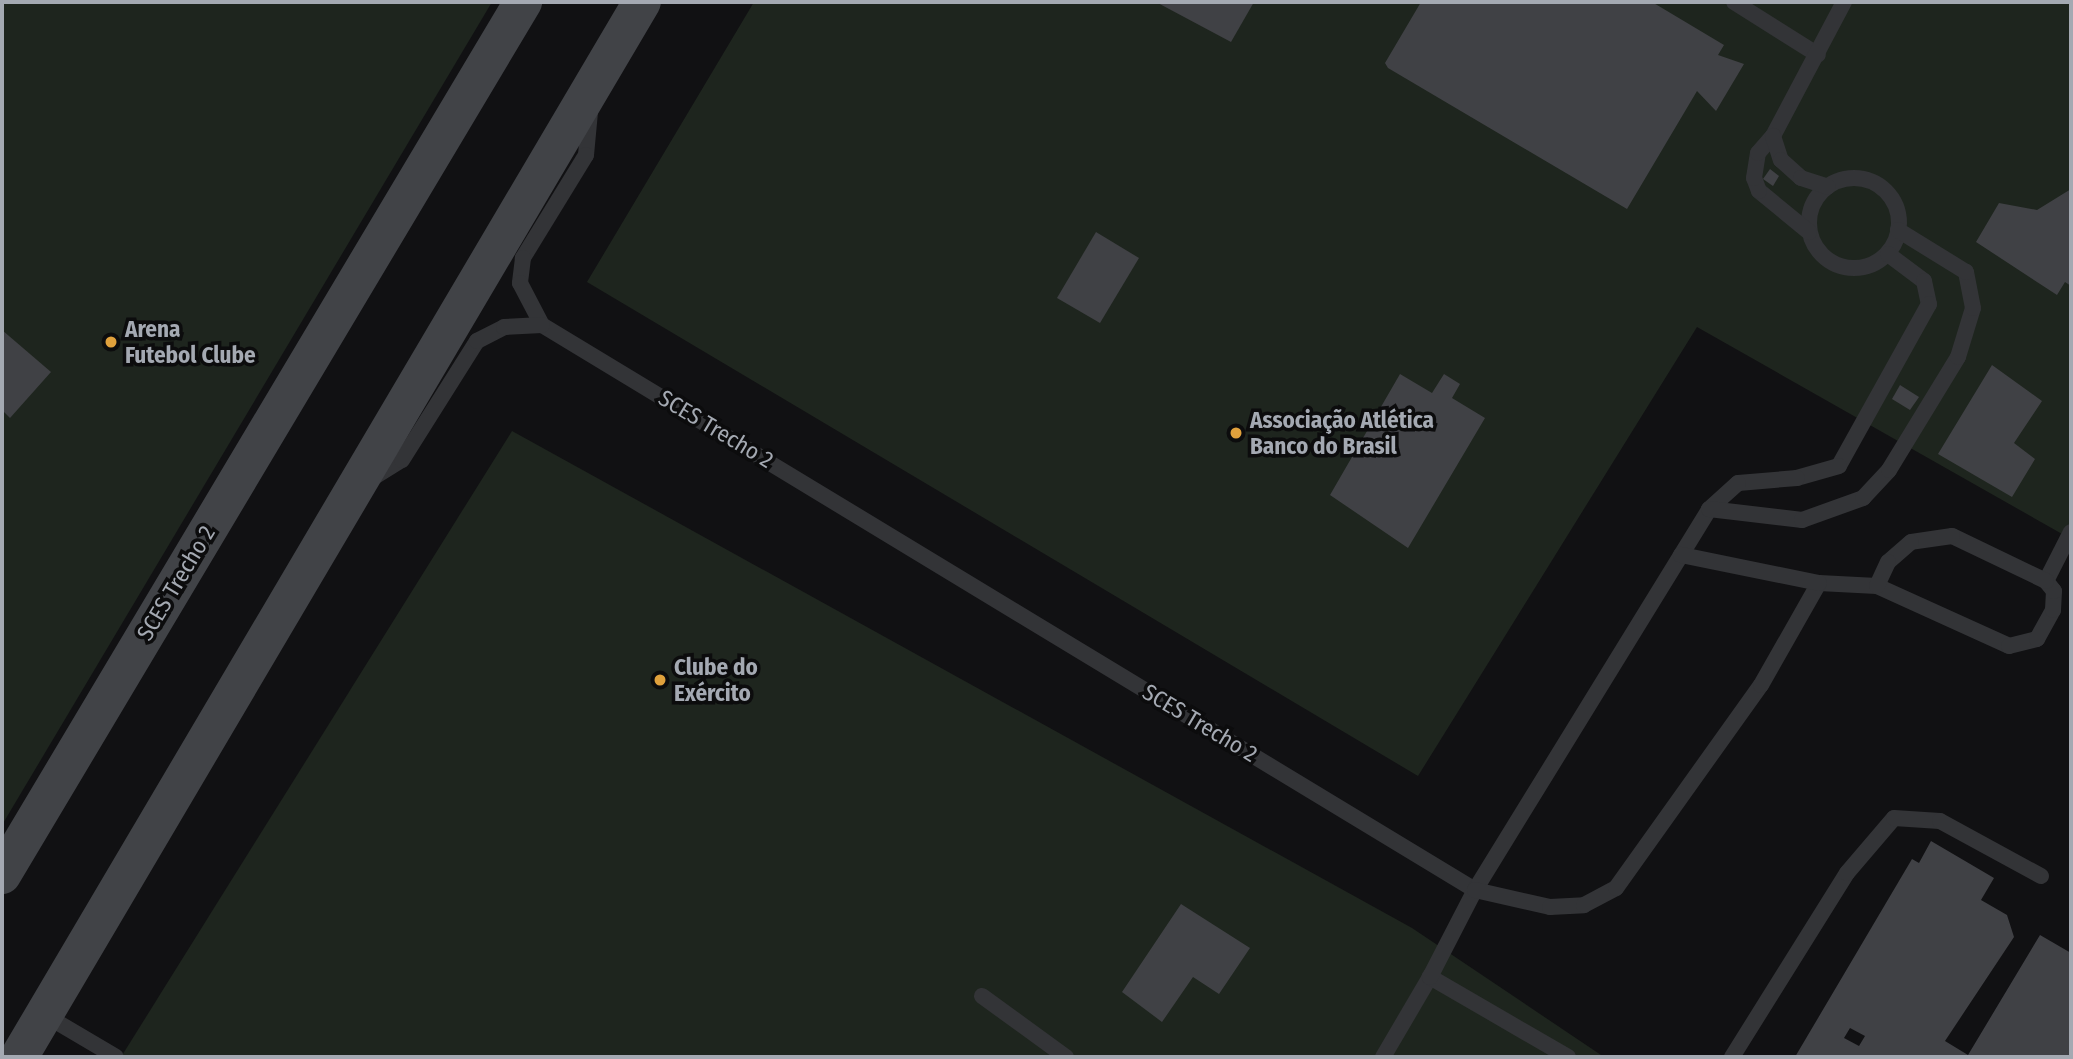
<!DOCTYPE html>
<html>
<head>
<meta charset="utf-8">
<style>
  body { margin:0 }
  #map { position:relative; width:2073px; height:1059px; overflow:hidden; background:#111113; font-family:"Fira Sans Condensed",sans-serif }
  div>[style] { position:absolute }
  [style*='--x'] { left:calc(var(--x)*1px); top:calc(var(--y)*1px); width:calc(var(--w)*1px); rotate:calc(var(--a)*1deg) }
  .green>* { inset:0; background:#1e251e }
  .building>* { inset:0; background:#404145 }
  .lane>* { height:16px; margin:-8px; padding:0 8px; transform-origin:8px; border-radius:8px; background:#333437 }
  .lane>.ring { margin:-8px; padding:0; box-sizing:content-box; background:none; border:16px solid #333437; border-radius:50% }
  .secondary>* { height:38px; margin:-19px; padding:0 19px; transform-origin:19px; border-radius:19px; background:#414347 }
  .dots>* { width:19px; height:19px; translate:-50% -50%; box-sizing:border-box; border:4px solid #0c0c0d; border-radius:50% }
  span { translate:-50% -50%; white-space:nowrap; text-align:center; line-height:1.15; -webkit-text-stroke:7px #0c0c0d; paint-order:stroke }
  .poi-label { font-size:23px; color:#a4a9b2; font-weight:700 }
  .left { translate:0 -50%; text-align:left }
  .street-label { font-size:23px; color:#a4a9b2 }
  .frame { position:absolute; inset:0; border:4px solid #a4a9b2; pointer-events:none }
</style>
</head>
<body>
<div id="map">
  <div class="green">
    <div style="clip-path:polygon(2px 2px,492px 2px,2px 825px)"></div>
    <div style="clip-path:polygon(754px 2px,2071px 2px,2071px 539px,1697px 327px,1418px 776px,587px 282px)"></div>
    <div style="clip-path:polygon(512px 431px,1412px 928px,1604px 1057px,121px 1057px)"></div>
  </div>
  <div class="building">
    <div style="clip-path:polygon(1156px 2px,1254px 2px,1231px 42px)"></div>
    <div style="clip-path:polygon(1421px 2px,1652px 2px,1724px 45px,1718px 55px,1744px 64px,1716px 111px,1697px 91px,1627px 209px,1388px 68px,1385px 63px)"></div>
    <div style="clip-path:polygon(1770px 169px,1779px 176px,1773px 186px,1763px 179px)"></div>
    <div style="clip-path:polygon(2071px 189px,2071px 286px,2065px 282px,2057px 295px,1976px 242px,1999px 203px,2037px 210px)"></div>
    <div style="clip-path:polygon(1096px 232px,1139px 258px,1100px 323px,1057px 298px)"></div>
    <div style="clip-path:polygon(2px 330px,51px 372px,10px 418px,2px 410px)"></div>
    <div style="clip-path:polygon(1992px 365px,2042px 401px,2014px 443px,2035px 459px,2012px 497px,1938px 454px)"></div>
    <div style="clip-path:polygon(1400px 374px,1432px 393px,1444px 374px,1460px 384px,1452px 398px,1485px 418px,1408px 548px,1330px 495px)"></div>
    <div style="clip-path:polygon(1900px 385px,1919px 397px,1910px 410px,1892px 399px)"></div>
    <div style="clip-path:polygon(evenodd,1931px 841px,1994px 878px,1981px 900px,2007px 915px,2014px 937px,1945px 1041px,1968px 1055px,2040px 935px,2071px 953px,2071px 1057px,1795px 1057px,1912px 859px,1919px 863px,1931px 841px,1850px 1028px,1865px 1036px,1859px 1046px,1844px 1038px,1850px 1028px)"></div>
    <div style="clip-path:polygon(1181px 904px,1250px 948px,1219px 994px,1193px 977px,1162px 1022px,1122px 992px)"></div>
  </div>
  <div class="lane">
    <div style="--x:1734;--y:2;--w:99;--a:32.2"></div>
    <div style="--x:590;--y:112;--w:43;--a:95.3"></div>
    <div style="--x:586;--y:155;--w:121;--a:121.5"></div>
    <div style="--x:523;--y:258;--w:25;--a:97"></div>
    <div style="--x:520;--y:283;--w:47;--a:62.4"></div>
    <div style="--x:542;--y:325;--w:1091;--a:31.2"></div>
    <div style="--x:1475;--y:890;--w:447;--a:-58.4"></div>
    <div style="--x:1773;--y:136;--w:152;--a:-62.1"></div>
    <div class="ring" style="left:1809px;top:178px;width:74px;height:74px"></div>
    <div style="--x:1809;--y:232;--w:65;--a:-140.6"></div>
    <div style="--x:1759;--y:191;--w:14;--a:-111"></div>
    <div style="--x:1754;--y:178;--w:25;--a:-81"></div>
    <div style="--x:1758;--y:153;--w:23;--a:-49"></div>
    <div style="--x:1773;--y:136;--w:25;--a:72"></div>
    <div style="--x:1781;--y:160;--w:27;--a:42"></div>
    <div style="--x:1801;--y:178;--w:28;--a:18"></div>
    <div style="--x:1888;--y:254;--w:45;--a:36.9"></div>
    <div style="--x:1924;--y:281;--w:24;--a:78"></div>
    <div style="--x:1929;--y:304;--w:185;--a:119.1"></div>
    <div style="--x:1839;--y:466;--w:44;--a:164.1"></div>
    <div style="--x:1797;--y:478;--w:59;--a:175.2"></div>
    <div style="--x:1738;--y:483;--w:39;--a:138"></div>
    <div style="--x:1709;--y:509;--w:94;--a:6.7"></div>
    <div style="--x:1802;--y:520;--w:65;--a:-19.8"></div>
    <div style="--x:1863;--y:498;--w:38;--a:-47"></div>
    <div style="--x:1889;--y:470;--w:132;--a:-58.6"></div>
    <div style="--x:1958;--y:357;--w:51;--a:-73"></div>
    <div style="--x:1973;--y:308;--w:37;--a:-101"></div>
    <div style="--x:1966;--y:272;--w:80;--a:-148.3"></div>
    <div style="--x:371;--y:479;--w:36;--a:-32"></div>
    <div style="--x:402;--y:460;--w:141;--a:-57.8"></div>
    <div style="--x:477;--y:341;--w:30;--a:-27"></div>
    <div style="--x:504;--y:327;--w:38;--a:-3"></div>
    <div style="--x:2046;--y:581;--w:55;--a:-63"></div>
    <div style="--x:1819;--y:583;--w:58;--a:3"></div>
    <div style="--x:1877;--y:586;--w:145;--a:24.4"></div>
    <div style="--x:2009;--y:646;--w:29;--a:-14"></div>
    <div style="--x:2037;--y:639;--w:33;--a:-61"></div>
    <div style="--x:2053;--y:610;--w:19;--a:-87"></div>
    <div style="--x:2054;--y:591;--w:13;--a:-129"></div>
    <div style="--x:2046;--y:581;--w:104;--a:-154.4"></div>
    <div style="--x:1952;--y:536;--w:41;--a:171.7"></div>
    <div style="--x:1911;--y:542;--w:30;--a:139"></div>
    <div style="--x:1888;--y:562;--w:26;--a:115"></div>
    <div style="--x:982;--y:996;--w:104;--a:36"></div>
    <div style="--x:45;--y:1015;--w:82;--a:30.6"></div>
    <div style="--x:1383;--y:1057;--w:93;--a:-59.6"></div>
    <div style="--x:1568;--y:1057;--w:160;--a:-149.9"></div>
    <div style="--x:1430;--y:977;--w:98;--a:-62.7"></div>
    <div style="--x:1475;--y:890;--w:77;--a:12.8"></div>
    <div style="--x:1550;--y:907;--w:34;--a:-3"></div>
    <div style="--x:1584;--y:905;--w:36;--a:-28"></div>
    <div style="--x:1616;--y:888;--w:249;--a:-54.5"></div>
    <div style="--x:1761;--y:685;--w:117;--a:-60.4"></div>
    <div style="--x:1819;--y:583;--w:141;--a:-168.5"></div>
    <div style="--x:1732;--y:1057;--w:217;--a:-58"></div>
    <div style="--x:1847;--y:873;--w:72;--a:-49.5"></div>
    <div style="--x:1894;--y:818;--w:46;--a:3.7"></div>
    <div style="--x:1940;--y:821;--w:115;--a:28.6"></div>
  </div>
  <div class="secondary">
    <div style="--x:2;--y:875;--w:1017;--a:-59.17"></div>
    <div style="--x:19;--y:1057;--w:1225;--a:-59.44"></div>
  </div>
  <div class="dots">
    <div style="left:111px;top:342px;background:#e0a13c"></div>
    <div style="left:1236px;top:433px;background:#e0a13c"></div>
    <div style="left:660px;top:680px;background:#e0a13c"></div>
  </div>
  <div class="poi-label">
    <span class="left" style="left:125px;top:342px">Arena<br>Futebol Clube</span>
    <span class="left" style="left:1250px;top:433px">Associação Atlética<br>Banco do Brasil</span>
    <span class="left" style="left:674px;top:680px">Clube do<br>Exército</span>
  </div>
  <div class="street-label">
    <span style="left:716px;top:429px;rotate:31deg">SCES Trecho 2</span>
    <span style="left:176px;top:583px;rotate:-59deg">SCES Trecho 2</span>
    <span style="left:1200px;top:723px;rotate:31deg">SCES Trecho 2</span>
  </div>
  <div class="frame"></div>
</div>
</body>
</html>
